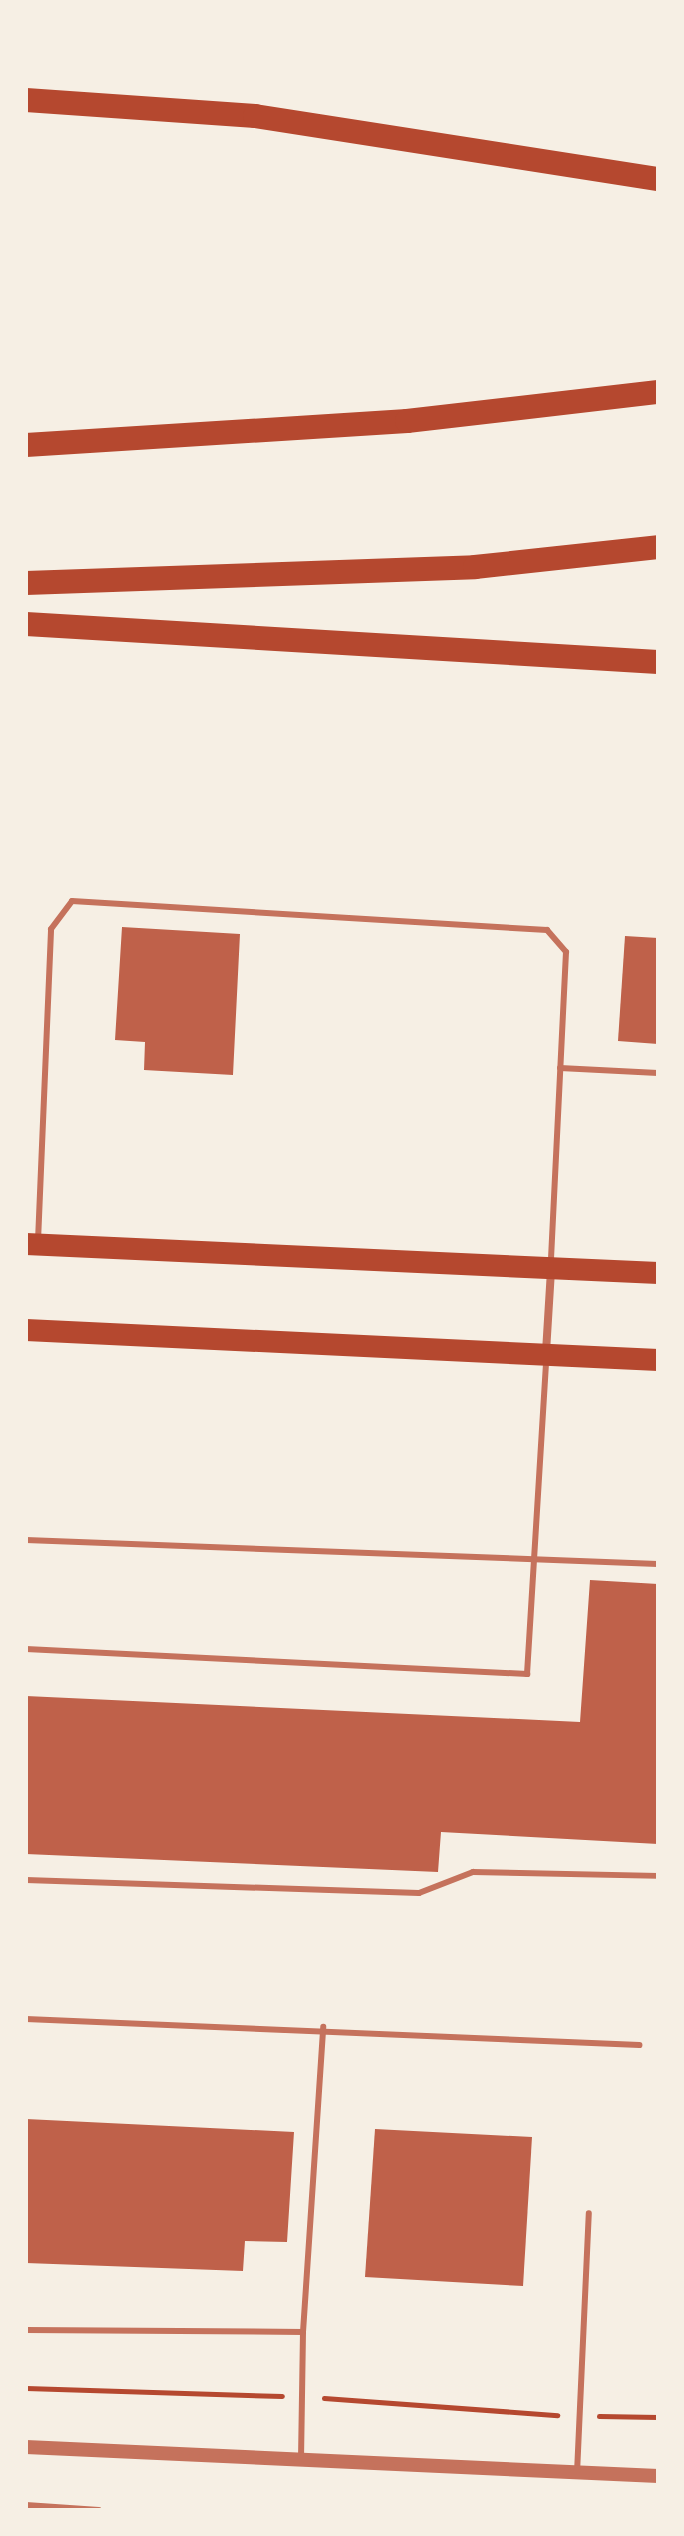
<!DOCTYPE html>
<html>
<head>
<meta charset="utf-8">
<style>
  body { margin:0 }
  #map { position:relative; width:684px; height:2536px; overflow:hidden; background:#f6efe4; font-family:"Libre Baskerville",serif }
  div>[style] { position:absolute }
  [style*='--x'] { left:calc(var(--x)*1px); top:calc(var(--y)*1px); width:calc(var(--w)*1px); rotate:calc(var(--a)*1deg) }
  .building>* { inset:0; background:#bf614a }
  .path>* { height:5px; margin:-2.5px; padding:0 2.5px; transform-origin:2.5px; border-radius:2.5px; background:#b5482f }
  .service>* { height:6px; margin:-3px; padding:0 3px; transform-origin:3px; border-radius:3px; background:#c5725c }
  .minor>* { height:8px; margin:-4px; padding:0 4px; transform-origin:4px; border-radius:4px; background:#c5725c }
  .tertiary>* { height:14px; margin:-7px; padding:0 7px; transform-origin:7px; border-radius:7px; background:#c5725c }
  .trunk>* { height:22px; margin:-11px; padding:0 11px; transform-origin:11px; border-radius:11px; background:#b5482f }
  .motorway>* { height:24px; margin:-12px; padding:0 12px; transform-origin:12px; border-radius:12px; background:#b5482f }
  span { translate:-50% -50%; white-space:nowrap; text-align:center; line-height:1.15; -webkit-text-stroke:7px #f6efe4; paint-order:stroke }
  .frame { position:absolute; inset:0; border:28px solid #f6efe4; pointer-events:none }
</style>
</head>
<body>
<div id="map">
  <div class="building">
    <div style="clip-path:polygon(122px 927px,240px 934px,233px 1075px,144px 1070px,145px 1042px,115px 1040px)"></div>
    <div style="clip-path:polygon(625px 936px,658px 938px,658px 1044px,618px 1041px)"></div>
    <div style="clip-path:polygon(590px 1580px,658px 1584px,658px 1844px,441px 1832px,438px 1872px,26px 1854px,26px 1696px,580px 1722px)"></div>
    <div style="clip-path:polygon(26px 2119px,294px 2132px,287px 2242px,245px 2241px,243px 2271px,26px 2263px)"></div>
    <div style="clip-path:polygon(375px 2129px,532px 2137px,523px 2286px,365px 2277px)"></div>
  </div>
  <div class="path">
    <div style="--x:26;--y:2388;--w:256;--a:1.8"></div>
    <div style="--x:324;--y:2398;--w:234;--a:4.2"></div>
    <div style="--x:599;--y:2416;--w:59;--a:1"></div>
  </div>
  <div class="service">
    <div style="--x:560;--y:1068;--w:98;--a:2.9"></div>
    <div style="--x:38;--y:1241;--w:312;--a:-87.6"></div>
    <div style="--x:51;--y:929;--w:35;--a:-53"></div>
    <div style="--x:72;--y:901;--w:476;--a:3.5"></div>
    <div style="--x:547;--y:930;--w:29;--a:49"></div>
    <div style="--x:566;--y:952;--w:312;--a:92.8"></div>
    <div style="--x:26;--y:1540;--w:632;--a:2.17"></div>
    <div style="--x:26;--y:1649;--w:502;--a:2.86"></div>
    <div style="--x:527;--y:1674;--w:314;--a:-86.5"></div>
    <div style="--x:26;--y:1880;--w:393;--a:1.9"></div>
    <div style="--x:419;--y:1893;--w:58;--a:-21.3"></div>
    <div style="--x:473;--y:1872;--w:185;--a:1.2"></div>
    <div style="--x:26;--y:2019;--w:614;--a:2.43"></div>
    <div style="--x:26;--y:2330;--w:277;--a:0.4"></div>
    <div style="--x:303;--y:2332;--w:127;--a:90.9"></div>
    <div style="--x:303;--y:2332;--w:306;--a:-86.2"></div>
    <div style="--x:577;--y:2473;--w:260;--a:-87.4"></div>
    <div style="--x:26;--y:2505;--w:73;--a:3.9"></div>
  </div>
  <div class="minor">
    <div style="--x:546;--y:1352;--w:82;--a:-86.5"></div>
  </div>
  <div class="tertiary">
    <div style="--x:26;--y:2447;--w:633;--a:2.63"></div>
  </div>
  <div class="trunk">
    <div style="--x:26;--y:1244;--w:633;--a:2.63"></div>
    <div style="--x:26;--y:1330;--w:633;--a:2.72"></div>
  </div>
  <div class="motorway">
    <div style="--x:26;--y:100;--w:230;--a:4"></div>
    <div style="--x:255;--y:116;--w:408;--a:8.9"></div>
    <div style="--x:26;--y:445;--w:382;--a:-3.6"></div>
    <div style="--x:407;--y:421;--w:253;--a:-6.6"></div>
    <div style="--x:26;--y:583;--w:449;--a:-2"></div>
    <div style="--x:475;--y:567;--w:184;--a:-6.2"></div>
    <div style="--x:26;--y:624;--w:633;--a:3.44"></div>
  </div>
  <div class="frame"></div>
</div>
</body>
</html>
